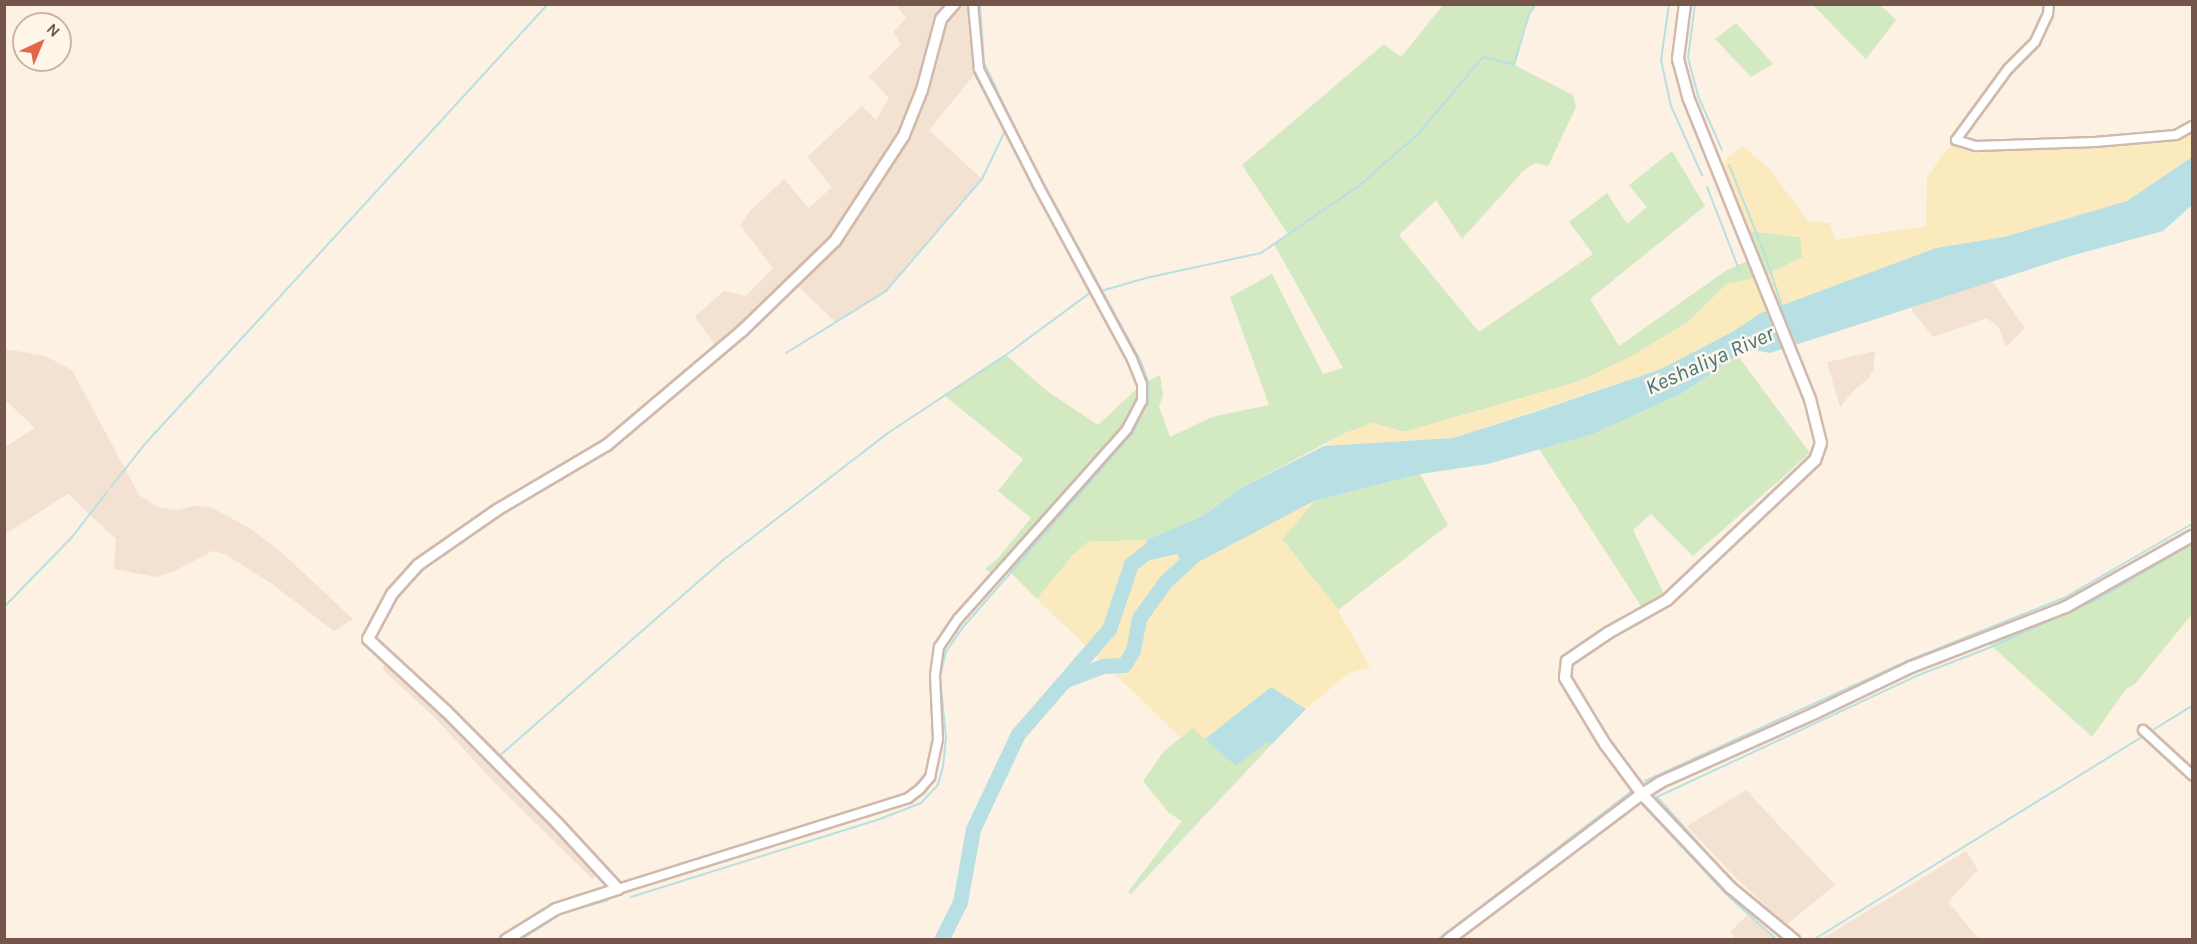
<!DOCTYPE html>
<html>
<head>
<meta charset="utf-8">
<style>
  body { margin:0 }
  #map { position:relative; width:2197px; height:944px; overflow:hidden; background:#fcf1e3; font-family:Karla,sans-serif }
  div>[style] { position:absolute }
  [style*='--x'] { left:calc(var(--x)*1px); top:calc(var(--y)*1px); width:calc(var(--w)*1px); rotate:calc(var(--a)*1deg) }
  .residential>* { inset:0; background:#f3e2d1 }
  .green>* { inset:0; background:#d3e9c2 }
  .sand>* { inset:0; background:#fbeabe }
  .water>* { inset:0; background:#b8e0e4 }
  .stream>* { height:2px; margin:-1px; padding:0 1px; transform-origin:1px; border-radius:1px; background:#b8e0e4 }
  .river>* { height:15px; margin:-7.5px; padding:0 7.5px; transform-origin:7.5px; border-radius:7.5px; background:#b8e0e4 }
  .roads { filter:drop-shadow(2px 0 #cfbaad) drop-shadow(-2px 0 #cfbaad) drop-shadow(0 2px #cfbaad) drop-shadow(0 -2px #cfbaad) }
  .street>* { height:8px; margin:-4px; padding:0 4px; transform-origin:4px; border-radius:4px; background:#fff }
  .secondary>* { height:10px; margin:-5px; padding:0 5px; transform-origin:5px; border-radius:5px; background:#fff }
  span { translate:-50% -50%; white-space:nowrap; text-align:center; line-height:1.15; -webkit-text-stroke:5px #fff5e9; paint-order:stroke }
  .water-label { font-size:22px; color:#41777f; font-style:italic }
  .frame { position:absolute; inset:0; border:6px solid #735649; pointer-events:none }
  .north { position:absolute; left:12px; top:12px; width:60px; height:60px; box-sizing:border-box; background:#fff5e9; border:2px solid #c7b5a9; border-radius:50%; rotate:44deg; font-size:16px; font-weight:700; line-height:24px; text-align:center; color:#735649 }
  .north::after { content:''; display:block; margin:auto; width:21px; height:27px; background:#e3664a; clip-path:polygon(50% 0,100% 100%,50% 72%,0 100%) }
</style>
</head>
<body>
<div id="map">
  <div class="residential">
    <div style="clip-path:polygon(896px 5px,973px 5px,979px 69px,929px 130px,982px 179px,886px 291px,835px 322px,793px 281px,719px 351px,695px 316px,724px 291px,746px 296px,773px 268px,740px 225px,750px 211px,784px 179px,809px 208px,832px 187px,807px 157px,862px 106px,876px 120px,889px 98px,869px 77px,901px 44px,893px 32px,906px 18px)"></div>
    <div style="clip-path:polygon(1992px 281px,2025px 328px,2006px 347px,1999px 328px,1987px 318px,1933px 337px,1913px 312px,1911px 306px)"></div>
    <div style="clip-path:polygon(5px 349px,45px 356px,72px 370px,139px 495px,158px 507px,177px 510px,193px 506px,210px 507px,248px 527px,279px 550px,353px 619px,334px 631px,272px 584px,225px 554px,212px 551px,177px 570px,156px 577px,114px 569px,116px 539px,68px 494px,5px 534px,5px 447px,35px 428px,5px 400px)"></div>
    <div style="clip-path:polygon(1876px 351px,1873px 363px,1875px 368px,1868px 379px,1854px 390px,1840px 407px,1827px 362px)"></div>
    <div style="clip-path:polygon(393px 652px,496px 749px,606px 865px,592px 879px,493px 781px,433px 716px,382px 669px)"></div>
    <div style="clip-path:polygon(1746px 790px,1835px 885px,1786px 925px,1734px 876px,1687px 826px)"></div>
    <div style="clip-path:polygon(1966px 851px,1978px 870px,1948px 902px,1979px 939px,1822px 939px)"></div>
    <div style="clip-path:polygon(1748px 914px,1774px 939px,1735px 939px,1730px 932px)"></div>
  </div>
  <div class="green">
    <div style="clip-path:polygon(1443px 5px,1536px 5px,1529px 14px,1514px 65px,1573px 95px,1576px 107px,1548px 166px,1535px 163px,1523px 171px,1462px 239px,1436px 200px,1399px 235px,1479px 332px,1593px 254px,1569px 222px,1607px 193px,1627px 224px,1647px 207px,1629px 185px,1672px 151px,1705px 206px,1590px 299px,1619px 346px,1727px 270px,1754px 258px,1742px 230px,1800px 237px,1803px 257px,1762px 277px,1727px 284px,1688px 322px,1632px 356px,1580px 381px,1404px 432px,1373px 423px,1343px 434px,1241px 488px,1201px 517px,1146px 540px,1088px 542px,1072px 556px,1037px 599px,1005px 567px,997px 576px,985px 569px,997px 559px,1031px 518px,998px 491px,1023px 459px,945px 396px,1006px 355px,1047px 391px,1098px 425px,1142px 384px,1160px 375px,1163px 395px,1159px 407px,1170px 437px,1212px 417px,1269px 405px,1230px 297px,1272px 274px,1323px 374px,1343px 368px,1274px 244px,1288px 234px,1242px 165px,1384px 44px,1401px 57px)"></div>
    <div style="clip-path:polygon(1813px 5px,1880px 5px,1896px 20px,1866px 59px)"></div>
    <div style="clip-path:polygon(1736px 23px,1773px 64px,1751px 77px,1715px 39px)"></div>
    <div style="clip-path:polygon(1738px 356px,1810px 453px,1693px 556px,1651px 514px,1633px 530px,1667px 600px,1645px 612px,1539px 449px,1593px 434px,1681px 394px)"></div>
    <div style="clip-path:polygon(1420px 474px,1448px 525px,1338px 610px,1282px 539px,1314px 501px)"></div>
    <div style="clip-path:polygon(2192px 541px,2192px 614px,2135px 684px,2126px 689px,2092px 737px,1985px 640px)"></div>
    <div style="clip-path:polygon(1193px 728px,1236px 765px,1267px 741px,1271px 745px,1131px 894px,1128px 892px,1182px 821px,1169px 813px,1143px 781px,1164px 751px)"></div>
  </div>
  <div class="sand">
    <div style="clip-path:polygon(2192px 126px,2192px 157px,2127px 201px,2004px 237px,1936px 248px,1761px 313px,1732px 332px,1661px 369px,1453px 438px,1324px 446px,1343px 434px,1373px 423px,1404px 432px,1580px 381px,1632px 356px,1688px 322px,1727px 284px,1762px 277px,1803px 257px,1800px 237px,1742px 230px,1721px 175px,1726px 159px,1743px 146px,1770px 170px,1808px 221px,1830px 223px,1835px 240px,1926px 226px,1927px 178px,1940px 158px,1956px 140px,1976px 146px,2176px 135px)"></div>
    <div style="clip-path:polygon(1314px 501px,1282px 540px,1338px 610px,1370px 667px,1349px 673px,1306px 709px,1271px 687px,1205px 739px,1193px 728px,1181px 738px,1037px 599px,1072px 556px,1088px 542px,1146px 540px,1150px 559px,1177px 554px,1185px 568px)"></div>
  </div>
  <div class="water">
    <div style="clip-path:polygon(2192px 157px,2192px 205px,2163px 231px,2074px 255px,1770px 353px,1748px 349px,1681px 394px,1593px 434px,1488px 464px,1420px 474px,1314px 501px,1185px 569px,1177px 554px,1150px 560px,1146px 540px,1201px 517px,1241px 488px,1324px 446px,1453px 438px,1535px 412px,1661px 369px,1732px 332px,1761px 313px,1936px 248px,2004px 237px,2127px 201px)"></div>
    <div style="clip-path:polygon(1271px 687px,1306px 709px,1271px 745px,1267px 742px,1236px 766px,1205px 739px)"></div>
  </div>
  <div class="stream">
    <div style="--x:1669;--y:4;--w:57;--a:98.1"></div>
    <div style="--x:1661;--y:60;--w:47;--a:77.7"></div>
    <div style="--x:1671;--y:106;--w:76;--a:65.8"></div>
    <div style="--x:1695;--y:4;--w:54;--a:97.4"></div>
    <div style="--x:1688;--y:58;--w:39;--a:75"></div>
    <div style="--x:1698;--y:96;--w:59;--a:66"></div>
    <div style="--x:975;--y:75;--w:324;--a:61.9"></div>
    <div style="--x:1128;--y:361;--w:29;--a:70"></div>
    <div style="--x:1138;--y:388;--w:11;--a:100"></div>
    <div style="--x:1136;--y:399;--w:31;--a:115"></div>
    <div style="--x:1123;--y:427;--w:191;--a:131.8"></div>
    <div style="--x:1729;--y:165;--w:97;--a:68.2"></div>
    <div style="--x:1765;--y:255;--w:54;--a:71.6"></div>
    <div style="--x:1707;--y:187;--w:91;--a:68.8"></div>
    <div style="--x:1101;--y:291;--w:47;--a:-16.1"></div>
    <div style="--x:1146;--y:278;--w:118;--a:-12.3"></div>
    <div style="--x:1261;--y:253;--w:120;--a:-34.5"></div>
    <div style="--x:1360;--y:185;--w:77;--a:-41.3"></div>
    <div style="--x:1418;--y:134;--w:101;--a:-49.8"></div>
    <div style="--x:1483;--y:57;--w:32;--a:14"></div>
    <div style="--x:1514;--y:65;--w:53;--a:-73.6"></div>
    <div style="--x:1529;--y:14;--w:12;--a:-55"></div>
    <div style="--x:786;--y:353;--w:118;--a:-31.8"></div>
    <div style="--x:886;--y:291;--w:148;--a:-49.4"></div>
    <div style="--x:982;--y:179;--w:53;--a:-64.4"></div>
    <div style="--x:111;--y:487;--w:53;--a:-51.8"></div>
    <div style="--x:144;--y:445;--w:598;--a:-47.51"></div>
    <div style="--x:4;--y:607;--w:98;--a:-45.8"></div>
    <div style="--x:72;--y:537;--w:57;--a:-52.1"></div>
    <div style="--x:497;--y:758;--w:305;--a:-41.2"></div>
    <div style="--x:727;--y:557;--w:203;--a:-37.6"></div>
    <div style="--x:888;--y:433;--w:141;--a:-33.5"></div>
    <div style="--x:1006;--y:355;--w:109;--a:-36.5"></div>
    <div style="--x:1645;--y:781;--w:288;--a:-24.6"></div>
    <div style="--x:1907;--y:661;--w:169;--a:-21.9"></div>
    <div style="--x:2064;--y:598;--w:148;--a:-30"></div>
    <div style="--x:1643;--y:805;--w:120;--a:47"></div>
    <div style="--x:1725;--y:893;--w:70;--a:42.1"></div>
    <div style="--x:1734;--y:883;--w:115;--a:-131.8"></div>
    <div style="--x:1657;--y:797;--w:286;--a:-25"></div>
    <div style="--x:1916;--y:676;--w:78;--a:-21"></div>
    <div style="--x:1989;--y:648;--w:120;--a:-24.2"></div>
    <div style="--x:2098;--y:599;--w:109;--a:-30.3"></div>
    <div style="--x:631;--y:897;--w:261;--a:-17.4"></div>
    <div style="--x:880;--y:819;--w:44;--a:-21.3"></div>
    <div style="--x:921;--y:803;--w:25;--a:-47"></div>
    <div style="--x:938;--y:785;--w:20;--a:-75"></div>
    <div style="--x:943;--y:766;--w:28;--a:-84"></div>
    <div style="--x:946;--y:738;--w:61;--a:-95.6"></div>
    <div style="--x:940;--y:677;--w:26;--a:-77"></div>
    <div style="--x:946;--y:652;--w:30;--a:-56"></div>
    <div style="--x:963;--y:627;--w:258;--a:-48.8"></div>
    <div style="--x:1133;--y:433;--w:35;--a:-65"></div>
    <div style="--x:1148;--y:401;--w:19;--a:-90"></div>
    <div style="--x:1148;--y:382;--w:21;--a:-109"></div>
    <div style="--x:1141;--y:362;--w:243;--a:-118.6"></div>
    <div style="--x:1025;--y:149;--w:95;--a:-115.5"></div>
    <div style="--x:984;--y:63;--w:59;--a:-93.9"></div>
    <div style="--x:520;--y:940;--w:48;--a:-33"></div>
    <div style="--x:560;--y:914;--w:50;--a:-16.3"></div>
    <div style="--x:1437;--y:940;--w:247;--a:-37.4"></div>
    <div style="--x:1813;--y:940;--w:445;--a:-31.7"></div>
  </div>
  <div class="river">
    <div style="--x:1066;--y:680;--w:40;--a:-21"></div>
    <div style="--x:1103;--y:666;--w:21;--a:-3"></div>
    <div style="--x:1124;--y:665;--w:17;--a:-59"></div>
    <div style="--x:1133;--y:650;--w:33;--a:-79"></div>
    <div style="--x:1139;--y:618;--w:44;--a:-54.2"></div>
    <div style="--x:1165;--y:582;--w:45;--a:-43.2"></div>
    <div style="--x:941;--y:940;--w:42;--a:-63.4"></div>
    <div style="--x:960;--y:902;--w:74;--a:-79.9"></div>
    <div style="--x:973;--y:829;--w:105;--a:-64.7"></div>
    <div style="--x:1018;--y:734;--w:139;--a:-49.1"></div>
    <div style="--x:1109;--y:629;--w:69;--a:-71.3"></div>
    <div style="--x:1131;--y:564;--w:34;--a:-38"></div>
    <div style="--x:1158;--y:543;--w:6;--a:-9"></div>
  </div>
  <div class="roads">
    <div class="street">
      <div style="--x:2049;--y:4;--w:10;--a:96"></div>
      <div style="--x:2048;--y:14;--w:31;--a:115"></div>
      <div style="--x:2035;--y:42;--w:38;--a:135"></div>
      <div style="--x:2008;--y:69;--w:88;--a:126.2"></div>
      <div style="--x:1956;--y:140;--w:21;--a:17"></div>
      <div style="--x:1976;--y:146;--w:119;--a:-1.9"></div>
      <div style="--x:2095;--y:142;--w:81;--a:-4.9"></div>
      <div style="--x:2176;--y:135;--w:18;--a:-29"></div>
      <div style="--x:2143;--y:730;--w:67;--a:42.6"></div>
      <div style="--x:618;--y:889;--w:304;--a:-17.4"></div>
      <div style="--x:908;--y:798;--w:15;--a:-37"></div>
      <div style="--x:920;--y:789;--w:16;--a:-50"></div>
      <div style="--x:930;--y:777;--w:39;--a:-78"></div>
      <div style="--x:938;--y:739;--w:64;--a:-92.7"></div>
      <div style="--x:935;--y:675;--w:28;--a:-82"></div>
      <div style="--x:939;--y:647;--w:34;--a:-56"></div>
      <div style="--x:958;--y:619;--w:254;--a:-48.3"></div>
      <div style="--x:1127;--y:429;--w:32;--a:-62"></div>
      <div style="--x:1142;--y:401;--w:17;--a:-90"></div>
      <div style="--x:1142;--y:384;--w:27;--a:-112"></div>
      <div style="--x:1132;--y:359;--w:200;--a:-118.4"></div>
      <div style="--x:1037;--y:183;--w:128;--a:-117"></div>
      <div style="--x:979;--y:69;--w:65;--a:-95.3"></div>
    </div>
    <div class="secondary">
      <div style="--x:1685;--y:4;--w:55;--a:97.3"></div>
      <div style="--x:1678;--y:59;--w:39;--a:75"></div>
      <div style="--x:1688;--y:97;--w:326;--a:68"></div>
      <div style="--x:1810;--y:399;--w:45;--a:76"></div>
      <div style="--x:1821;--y:443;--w:18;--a:109"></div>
      <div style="--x:1815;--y:460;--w:204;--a:136.6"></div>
      <div style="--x:1667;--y:600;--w:68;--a:150.8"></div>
      <div style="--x:1608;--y:633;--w:50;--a:145.7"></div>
      <div style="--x:1567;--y:661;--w:17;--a:97"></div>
      <div style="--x:1565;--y:678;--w:77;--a:58.8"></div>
      <div style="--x:1605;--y:744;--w:62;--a:53.5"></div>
      <div style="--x:1642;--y:794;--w:129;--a:46.6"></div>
      <div style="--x:1731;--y:888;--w:82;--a:39.5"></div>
      <div style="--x:506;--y:940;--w:59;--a:-31.8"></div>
      <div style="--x:556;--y:909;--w:65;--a:-17.9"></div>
      <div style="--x:618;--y:889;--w:88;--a:-132.7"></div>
      <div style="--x:558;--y:824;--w:159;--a:-134.7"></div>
      <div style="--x:446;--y:711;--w:106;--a:-137.3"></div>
      <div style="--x:368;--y:639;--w:51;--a:-61.9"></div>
      <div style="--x:392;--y:594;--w:39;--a:-48"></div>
      <div style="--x:418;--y:565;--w:96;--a:-34.8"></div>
      <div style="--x:497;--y:510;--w:128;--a:-30.6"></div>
      <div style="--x:607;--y:445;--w:177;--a:-40.2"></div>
      <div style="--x:742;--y:331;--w:129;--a:-44.1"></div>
      <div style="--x:835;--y:241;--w:126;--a:-56.9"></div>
      <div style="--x:904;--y:135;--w:48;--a:-68.2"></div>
      <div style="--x:922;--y:90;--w:73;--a:-75"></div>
      <div style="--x:941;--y:19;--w:20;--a:-49"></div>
      <div style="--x:1448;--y:940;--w:243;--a:-37"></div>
      <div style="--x:1642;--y:794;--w:22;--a:-32"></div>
      <div style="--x:1661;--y:782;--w:169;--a:-24.1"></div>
      <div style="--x:1815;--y:713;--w:106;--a:-25.6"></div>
      <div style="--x:1911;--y:667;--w:166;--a:-21.2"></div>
      <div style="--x:2066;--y:607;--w:145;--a:-29.4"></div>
    </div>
  </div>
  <div class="water-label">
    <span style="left:1710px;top:361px;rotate:-24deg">Keshaliya River</span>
  </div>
  <div class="frame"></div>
  <div class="north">N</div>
</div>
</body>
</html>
